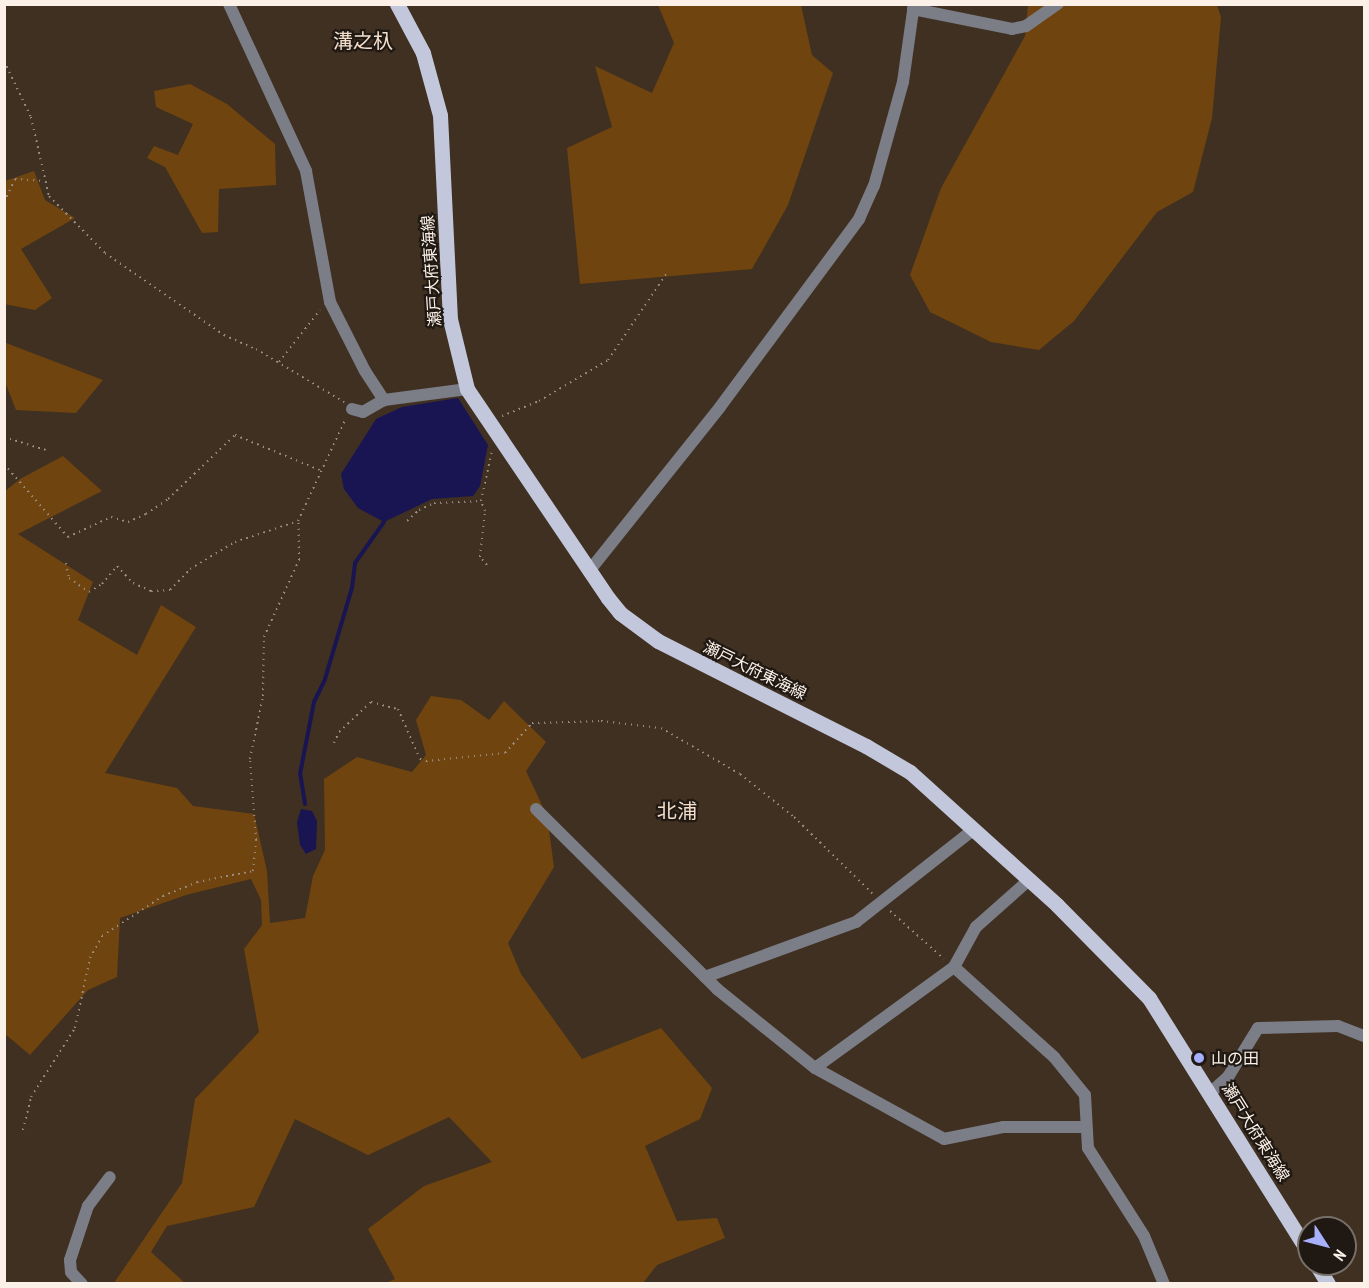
<!DOCTYPE html>
<html>
<head>
<meta charset="utf-8">
<style>
  body { margin:0 }
  #map { position:relative; width:1369px; height:1288px; overflow:hidden; background:#3f3021; font-family:"PT Sans Narrow","Noto Sans JP",sans-serif }
  div>[style] { position:absolute }
  [style*='--x'] { left:calc(var(--x)*1px); top:calc(var(--y)*1px); width:calc(var(--w)*1px); rotate:calc(var(--a)*1deg) }
  .green>* { inset:0; background:#70440e }
  .water>* { inset:0; background:#191552 }
  .stream>* { height:4px; margin:-2px; padding:0 2px; transform-origin:2px; border-radius:2px; background:#191552 }
  .path>* { height:2px; margin-top:-1px; transform-origin:0; background:repeating-linear-gradient(90deg,#998c80 0 1.5px,transparent 0 6px) }
  .minor>* { height:12px; margin:-6px; padding:0 6px; transform-origin:6px; border-radius:6px; background:#7b7d87 }
  .primary>* { height:15px; margin:-7.5px; padding:0 7.5px; transform-origin:7.5px; border-radius:7.5px; background:#c3c7db }
  .dots>* { width:16px; height:16px; translate:-50% -50%; box-sizing:border-box; border:3px solid #201913; border-radius:50% }
  span { translate:-50% -50%; white-space:nowrap; text-align:center; line-height:1.15; -webkit-text-stroke:4.5px #201913; paint-order:stroke }
  .street-label { font-size:16px; color:#fbf1e8 }
  .poi-label { font-size:16px; color:#fbf1e8 }
  .left { translate:0 -50%; text-align:left }
  .quarter-label { font-size:20px; color:#f1ddca }
  .frame { position:absolute; inset:0; border:6px solid #fbf1e8; pointer-events:none }
  .north { position:absolute; left:1297px; top:1216px; width:60px; height:60px; box-sizing:border-box; background:#201913; border:2px solid #786f68; border-radius:50%; rotate:126deg; font-size:16px; font-weight:700; line-height:24px; text-align:center; color:#fbf1e8 }
  .north::after { content:''; display:block; margin:auto; width:21px; height:27px; background:#a7b0fc; clip-path:polygon(50% 0,100% 100%,50% 72%,0 100%) }
</style>
</head>
<body>
<div id="map">
  <div class="green">
    <div style="clip-path:polygon(658px 5px,801px 5px,812px 55px,833px 73px,788px 205px,752px 269px,580px 284px,567px 148px,612px 127px,595px 66px,652px 93px,674px 43px)"></div>
    <div style="clip-path:polygon(1028px 5px,1217px 5px,1221px 17px,1212px 118px,1193px 192px,1157px 212px,1074px 321px,1039px 350px,991px 342px,930px 312px,910px 275px,941px 188px,1025px 36px)"></div>
    <div style="clip-path:polygon(190px 84px,227px 104px,275px 144px,276px 185px,219px 189px,218px 232px,202px 233px,165px 167px,147px 158px,154px 146px,178px 155px,193px 124px,156px 107px,154px 91px)"></div>
    <div style="clip-path:polygon(34px 171px,45px 200px,75px 218px,21px 249px,52px 298px,35px 310px,4px 304px,5px 181px)"></div>
    <div style="clip-path:polygon(4px 341px,6px 343px,103px 380px,76px 413px,16px 410px,5px 382px)"></div>
    <div style="clip-path:polygon(63px 456px,102px 491px,18px 534px,93px 582px,78px 620px,137px 655px,161px 605px,196px 627px,105px 773px,177px 788px,193px 806px,254px 814px,267px 871px,270px 923px,305px 918px,313px 876px,325px 850px,324px 779px,357px 757px,412px 772px,426px 755px,416px 720px,431px 696px,461px 700px,489px 720px,504px 701px,546px 742px,526px 771px,547px 816px,554px 867px,508px 943px,521px 974px,582px 1059px,661px 1028px,712px 1088px,700px 1119px,645px 1146px,677px 1221px,717px 1218px,725px 1238px,657px 1265px,643px 1283px,386px 1283px,395px 1279px,368px 1229px,424px 1186px,492px 1162px,449px 1117px,368px 1155px,295px 1119px,254px 1207px,167px 1226px,151px 1252px,185px 1283px,114px 1283px,182px 1183px,195px 1099px,259px 1032px,244px 949px,262px 925px,261px 900px,251px 879px,186px 895px,120px 918px,117px 977px,88px 990px,30px 1055px,5px 1034px,4px 492px,20px 479px)"></div>
  </div>
  <div class="water">
    <div style="clip-path:polygon(458px 398px,488px 445px,480px 486px,473px 496px,432px 499px,384px 522px,358px 508px,344px 489px,341px 474px,376px 419px,402px 407px)"></div>
    <div style="clip-path:polygon(301px 809px,312px 811px,317px 821px,316px 849px,306px 854px,300px 845px,297px 822px)"></div>
  </div>
  <div class="stream">
    <div style="--x:305;--y:804;--w:30;--a:-99"></div>
    <div style="--x:300;--y:774;--w:73;--a:-79"></div>
    <div style="--x:314;--y:702;--w:25;--a:-64"></div>
    <div style="--x:325;--y:679;--w:95;--a:-73.5"></div>
    <div style="--x:352;--y:588;--w:25;--a:-83"></div>
    <div style="--x:355;--y:563;--w:50;--a:-54.7"></div>
  </div>
  <div class="path">
    <div style="--x:4;--y:61;--w:62;--a:64.3"></div>
    <div style="--x:31;--y:117;--w:81;--a:77.2"></div>
    <div style="--x:49;--y:196;--w:80;--a:45.5"></div>
    <div style="--x:105;--y:253;--w:145;--a:34.6"></div>
    <div style="--x:224;--y:335;--w:35;--a:24"></div>
    <div style="--x:256;--y:349;--w:103;--a:31.1"></div>
    <div style="--x:4;--y:202;--w:25;--a:-64"></div>
    <div style="--x:15;--y:179;--w:28;--a:4"></div>
    <div style="--x:279;--y:362;--w:66;--a:-51.7"></div>
    <div style="--x:502;--y:416;--w:40;--a:-22"></div>
    <div style="--x:539;--y:401;--w:80;--a:-30.7"></div>
    <div style="--x:608;--y:360;--w:105;--a:-55.9"></div>
    <div style="--x:4;--y:437;--w:47;--a:17.3"></div>
    <div style="--x:4;--y:464;--w:97;--a:48.8"></div>
    <div style="--x:68;--y:537;--w:47;--a:-24.9"></div>
    <div style="--x:111;--y:517;--w:18;--a:16"></div>
    <div style="--x:128;--y:522;--w:20;--a:-24"></div>
    <div style="--x:146;--y:514;--w:27;--a:-34"></div>
    <div style="--x:168;--y:499;--w:93;--a:-43.7"></div>
    <div style="--x:235;--y:435;--w:92;--a:22.4"></div>
    <div style="--x:407;--y:521;--w:16;--a:-43"></div>
    <div style="--x:419;--y:510;--w:17;--a:-25"></div>
    <div style="--x:434;--y:503;--w:47;--a:-2.4"></div>
    <div style="--x:66;--y:563;--w:15;--a:79"></div>
    <div style="--x:69;--y:578;--w:24;--a:35"></div>
    <div style="--x:89;--y:592;--w:15;--a:-32"></div>
    <div style="--x:102;--y:584;--w:23;--a:-50"></div>
    <div style="--x:117;--y:566;--w:23;--a:47"></div>
    <div style="--x:133;--y:583;--w:20;--a:24"></div>
    <div style="--x:151;--y:591;--w:19;--a:-3"></div>
    <div style="--x:170;--y:590;--w:29;--a:-46"></div>
    <div style="--x:190;--y:569;--w:52;--a:-31"></div>
    <div style="--x:235;--y:542;--w:66;--a:-18.4"></div>
    <div style="--x:487;--y:565;--w:11;--a:-131"></div>
    <div style="--x:480;--y:557;--w:46;--a:-83.8"></div>
    <div style="--x:485;--y:511;--w:11;--a:-112"></div>
    <div style="--x:481;--y:501;--w:51;--a:-77.6"></div>
    <div style="--x:334;--y:743;--w:12;--a:-66"></div>
    <div style="--x:339;--y:732;--w:44;--a:-43.2"></div>
    <div style="--x:371;--y:702;--w:28;--a:15"></div>
    <div style="--x:398;--y:709;--w:55;--a:66.3"></div>
    <div style="--x:420;--y:759;--w:6;--a:18"></div>
    <div style="--x:426;--y:761;--w:79;--a:-5.8"></div>
    <div style="--x:505;--y:753;--w:40;--a:-48"></div>
    <div style="--x:532;--y:723;--w:69;--a:-1.7"></div>
    <div style="--x:601;--y:721;--w:60;--a:6.7"></div>
    <div style="--x:661;--y:728;--w:91;--a:30.2"></div>
    <div style="--x:740;--y:774;--w:69;--a:38.5"></div>
    <div style="--x:794;--y:817;--w:110;--a:44.3"></div>
    <div style="--x:890;--y:911;--w:72;--a:41.6"></div>
    <div style="--x:23;--y:1130;--w:34;--a:-76"></div>
    <div style="--x:31;--y:1097;--w:82;--a:-57.5"></div>
    <div style="--x:75;--y:1028;--w:72;--a:-77.9"></div>
    <div style="--x:90;--y:958;--w:25;--a:-61"></div>
    <div style="--x:102;--y:936;--w:73;--a:-33.3"></div>
    <div style="--x:163;--y:896;--w:37;--a:-22"></div>
    <div style="--x:197;--y:882;--w:57;--a:-11.1"></div>
    <div style="--x:253;--y:871;--w:31;--a:-84"></div>
    <div style="--x:256;--y:840;--w:81;--a:-94.2"></div>
    <div style="--x:250;--y:759;--w:64;--a:-78.3"></div>
    <div style="--x:263;--y:696;--w:59;--a:-89"></div>
    <div style="--x:264;--y:637;--w:85;--a:-65.6"></div>
    <div style="--x:299;--y:560;--w:39;--a:-91"></div>
    <div style="--x:298;--y:521;--w:111;--a:-65"></div>
  </div>
  <div class="minor">
    <div style="--x:229;--y:4;--w:184;--a:65.2"></div>
    <div style="--x:306;--y:171;--w:133;--a:79.6"></div>
    <div style="--x:330;--y:302;--w:77;--a:63.1"></div>
    <div style="--x:365;--y:371;--w:35;--a:57"></div>
    <div style="--x:913;--y:9;--w:101;--a:11.4"></div>
    <div style="--x:1012;--y:29;--w:14;--a:-12"></div>
    <div style="--x:1026;--y:26;--w:39;--a:-35"></div>
    <div style="--x:352;--y:409;--w:11;--a:15"></div>
    <div style="--x:363;--y:412;--w:24;--a:-30"></div>
    <div style="--x:384;--y:400;--w:84;--a:-7.5"></div>
    <div style="--x:590;--y:570;--w:208;--a:-51.4"></div>
    <div style="--x:720;--y:407;--w:234;--a:-53.5"></div>
    <div style="--x:859;--y:219;--w:36;--a:-66"></div>
    <div style="--x:874;--y:186;--w:108;--a:-74.4"></div>
    <div style="--x:903;--y:82;--w:79;--a:-82"></div>
    <div style="--x:536;--y:809;--w:255;--a:44.8"></div>
    <div style="--x:717;--y:989;--w:126;--a:38.9"></div>
    <div style="--x:815;--y:1068;--w:147;--a:28.8"></div>
    <div style="--x:944;--y:1139;--w:60;--a:-11.5"></div>
    <div style="--x:1003;--y:1127;--w:81;--a:0"></div>
    <div style="--x:954;--y:967;--w:135;--a:42"></div>
    <div style="--x:1054;--y:1057;--w:49;--a:50.8"></div>
    <div style="--x:1085;--y:1095;--w:53;--a:86.8"></div>
    <div style="--x:1088;--y:1148;--w:104;--a:57.5"></div>
    <div style="--x:1144;--y:1236;--w:52;--a:67.4"></div>
    <div style="--x:705;--y:977;--w:161;--a:-20"></div>
    <div style="--x:856;--y:922;--w:150;--a:-38.2"></div>
    <div style="--x:815;--y:1068;--w:172;--a:-36"></div>
    <div style="--x:954;--y:967;--w:46;--a:-61.2"></div>
    <div style="--x:976;--y:927;--w:71;--a:-41.6"></div>
    <div style="--x:1210;--y:1093;--w:24;--a:-42"></div>
    <div style="--x:1228;--y:1077;--w:57;--a:-58.5"></div>
    <div style="--x:1258;--y:1028;--w:80;--a:-1.4"></div>
    <div style="--x:1338;--y:1026;--w:28;--a:21"></div>
    <div style="--x:82;--y:1284;--w:16;--a:-133"></div>
    <div style="--x:71;--y:1272;--w:12;--a:-95"></div>
    <div style="--x:70;--y:1260;--w:57;--a:-71.6"></div>
    <div style="--x:88;--y:1206;--w:36;--a:-53"></div>
  </div>
  <div class="primary">
    <div style="--x:397;--y:4;--w:55;--a:62"></div>
    <div style="--x:423;--y:53;--w:64;--a:74.7"></div>
    <div style="--x:440;--y:115;--w:204;--a:87.2"></div>
    <div style="--x:450;--y:319;--w:72;--a:76.3"></div>
    <div style="--x:467;--y:389;--w:252;--a:56"></div>
    <div style="--x:608;--y:598;--w:19;--a:51"></div>
    <div style="--x:620;--y:613;--w:47;--a:36.4"></div>
    <div style="--x:658;--y:641;--w:233;--a:26.8"></div>
    <div style="--x:866;--y:746;--w:51;--a:30.6"></div>
    <div style="--x:910;--y:772;--w:198;--a:42.1"></div>
    <div style="--x:1057;--y:905;--w:131;--a:45.3"></div>
    <div style="--x:1149;--y:998;--w:301;--a:57.9"></div>
    <div style="--x:1316;--y:1264;--w:23;--a:59"></div>
  </div>
  <div class="dots">
    <div style="left:1199px;top:1058px;background:#a7b0fc"></div>
  </div>
  <div class="street-label">
    <span style="left:431px;top:271px;rotate:-94deg">瀬戸大府東海線</span>
    <span style="left:755px;top:670px;rotate:26deg">瀬戸大府東海線</span>
    <span style="left:1256px;top:1132px;rotate:58deg">瀬戸大府東海線</span>
  </div>
  <div class="poi-label">
    <span class="left" style="left:1211px;top:1058px">山の田</span>
  </div>
  <div class="quarter-label">
    <span style="left:363px;top:41px">溝之杁</span>
    <span style="left:677px;top:811px">北浦</span>
  </div>
  <div class="frame"></div>
  <div class="north">N</div>
</div>
</body>
</html>
